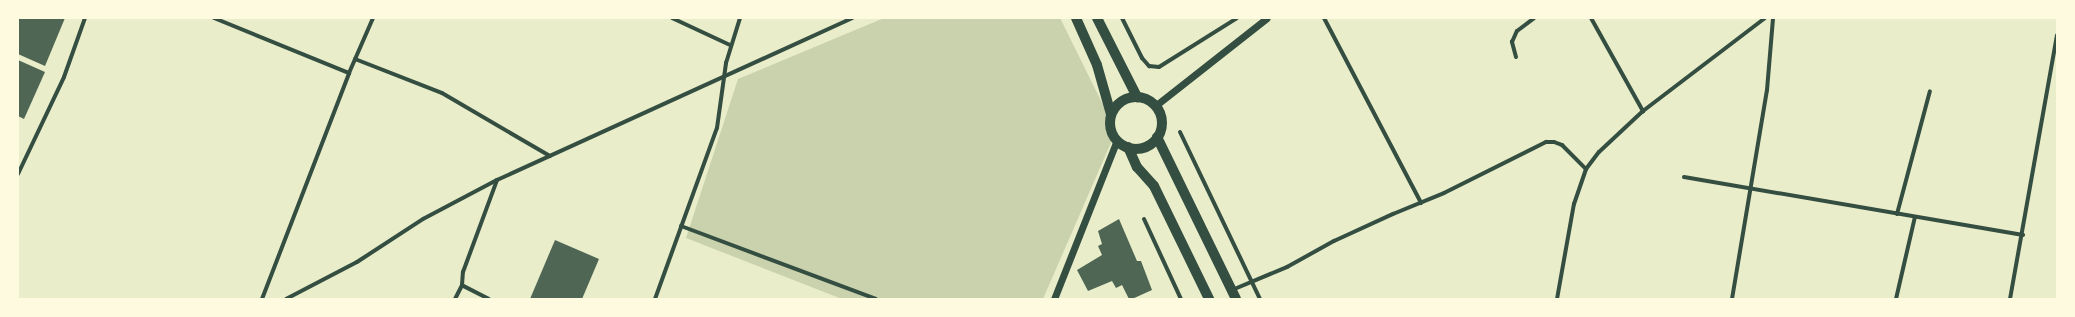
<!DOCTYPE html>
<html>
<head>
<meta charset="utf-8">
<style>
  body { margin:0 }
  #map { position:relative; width:2075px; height:317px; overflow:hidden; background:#e9edc9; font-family:Manrope,sans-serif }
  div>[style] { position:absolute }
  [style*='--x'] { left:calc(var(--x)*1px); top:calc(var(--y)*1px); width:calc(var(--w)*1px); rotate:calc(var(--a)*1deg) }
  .green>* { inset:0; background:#cad2ad }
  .building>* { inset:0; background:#4f6655 }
  .minor>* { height:4px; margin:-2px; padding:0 2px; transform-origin:2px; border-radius:2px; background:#344e41 }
  .tertiary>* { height:7px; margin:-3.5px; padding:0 3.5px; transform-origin:3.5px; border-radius:3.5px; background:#344e41 }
  .primary>* { height:10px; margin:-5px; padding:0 5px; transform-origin:5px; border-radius:5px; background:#344e41 }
  .primary>.ring { margin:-5px; padding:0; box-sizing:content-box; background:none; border:10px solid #344e41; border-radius:50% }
  span { translate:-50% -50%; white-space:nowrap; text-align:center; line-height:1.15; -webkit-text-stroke:3px #fefae0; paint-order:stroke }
  .frame { position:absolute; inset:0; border:19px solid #fefae0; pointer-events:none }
</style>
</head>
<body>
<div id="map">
  <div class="green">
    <div style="clip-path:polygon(884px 18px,1060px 18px,1116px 131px,1043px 299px,842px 299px,686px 238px,738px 79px)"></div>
  </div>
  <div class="building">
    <div style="clip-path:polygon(18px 18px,65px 18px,45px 66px,18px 54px)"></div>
    <div style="clip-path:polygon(18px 60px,45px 72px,24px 119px,18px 116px)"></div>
    <div style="clip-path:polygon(1119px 219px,1137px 261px,1141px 261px,1152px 290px,1132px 299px,1129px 299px,1122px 285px,1116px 288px,1112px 281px,1088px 291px,1077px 270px,1102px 255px,1098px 246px,1102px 244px,1098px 231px)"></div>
    <div style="clip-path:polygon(555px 240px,599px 259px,582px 299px,530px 299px)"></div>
  </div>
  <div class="minor">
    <div style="--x:214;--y:18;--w:146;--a:22.2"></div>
    <div style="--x:672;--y:18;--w:64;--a:25"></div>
    <div style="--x:1122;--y:18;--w:45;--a:63.4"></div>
    <div style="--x:1142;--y:58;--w:11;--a:49"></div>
    <div style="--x:1149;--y:66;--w:10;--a:6"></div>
    <div style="--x:1159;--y:67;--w:92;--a:-32.1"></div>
    <div style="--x:1324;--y:18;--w:209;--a:62.3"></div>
    <div style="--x:1591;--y:18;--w:107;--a:60.8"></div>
    <div style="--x:1516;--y:57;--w:16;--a:-105"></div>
    <div style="--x:1512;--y:42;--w:12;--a:-66"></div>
    <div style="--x:1517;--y:31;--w:21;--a:-37"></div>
    <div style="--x:355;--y:59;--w:93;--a:21.3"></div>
    <div style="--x:442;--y:93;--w:125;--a:30.3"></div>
    <div style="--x:1180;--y:132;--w:185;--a:64.4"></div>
    <div style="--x:18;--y:174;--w:107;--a:-64.6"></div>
    <div style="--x:64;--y:77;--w:63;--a:-70.4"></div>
    <div style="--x:1684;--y:177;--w:344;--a:9.7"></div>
    <div style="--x:1897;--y:214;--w:127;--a:-75"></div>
    <div style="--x:1144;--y:219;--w:88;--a:65.2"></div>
    <div style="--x:681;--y:226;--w:208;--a:20.5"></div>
    <div style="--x:1232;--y:290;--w:60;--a:-22.7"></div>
    <div style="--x:1287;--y:267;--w:54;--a:-29"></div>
    <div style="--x:1334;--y:241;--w:65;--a:-24.6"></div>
    <div style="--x:1393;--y:214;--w:55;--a:-22.4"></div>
    <div style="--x:1444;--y:193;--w:114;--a:-26.6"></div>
    <div style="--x:1546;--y:142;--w:8;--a:0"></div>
    <div style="--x:1554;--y:142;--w:9;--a:21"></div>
    <div style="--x:1562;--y:145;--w:34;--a:45"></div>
    <div style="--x:262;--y:299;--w:242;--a:-68.9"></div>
    <div style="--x:349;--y:73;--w:60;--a:-66.4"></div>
    <div style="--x:286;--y:299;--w:80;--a:-27.5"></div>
    <div style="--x:357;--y:262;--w:79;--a:-33.1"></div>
    <div style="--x:423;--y:219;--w:84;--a:-27.8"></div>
    <div style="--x:497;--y:180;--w:390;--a:-24.5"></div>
    <div style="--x:455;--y:299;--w:16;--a:-63"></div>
    <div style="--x:489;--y:299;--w:30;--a:-153"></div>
    <div style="--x:462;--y:285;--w:13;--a:-86"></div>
    <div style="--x:463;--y:272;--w:98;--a:-69.7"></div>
    <div style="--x:655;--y:299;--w:182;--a:-70.1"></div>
    <div style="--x:717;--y:128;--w:66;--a:-82.1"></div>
    <div style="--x:726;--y:63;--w:47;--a:-72.7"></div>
    <div style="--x:1557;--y:299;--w:97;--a:-79.9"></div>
    <div style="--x:1574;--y:204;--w:37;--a:-71"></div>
    <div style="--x:1586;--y:169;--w:21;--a:-53"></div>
    <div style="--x:1599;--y:152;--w:60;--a:-43"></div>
    <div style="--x:1643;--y:111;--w:153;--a:-37.3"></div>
    <div style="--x:1732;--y:299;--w:212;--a:-80.5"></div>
    <div style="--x:1767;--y:90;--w:72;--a:-85.2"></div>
    <div style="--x:1896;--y:299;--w:84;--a:-77"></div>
    <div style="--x:2010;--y:299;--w:268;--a:-79.9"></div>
  </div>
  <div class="tertiary">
    <div style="--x:1155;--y:106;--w:142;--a:-38.2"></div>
    <div style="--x:1054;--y:299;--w:171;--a:-68.4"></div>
  </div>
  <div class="primary">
    <div style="--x:1076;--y:18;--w:51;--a:65.9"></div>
    <div style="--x:1097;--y:65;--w:51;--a:74.1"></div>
    <div style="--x:1097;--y:18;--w:89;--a:63.1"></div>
    <div class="ring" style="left:1110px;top:97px;width:42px;height:42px"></div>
    <div style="--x:1157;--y:137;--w:180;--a:64"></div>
    <div style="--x:1128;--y:147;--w:22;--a:66"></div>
    <div style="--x:1137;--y:167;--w:25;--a:48"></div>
    <div style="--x:1154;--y:186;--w:126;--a:64"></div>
  </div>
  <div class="frame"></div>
</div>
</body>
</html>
